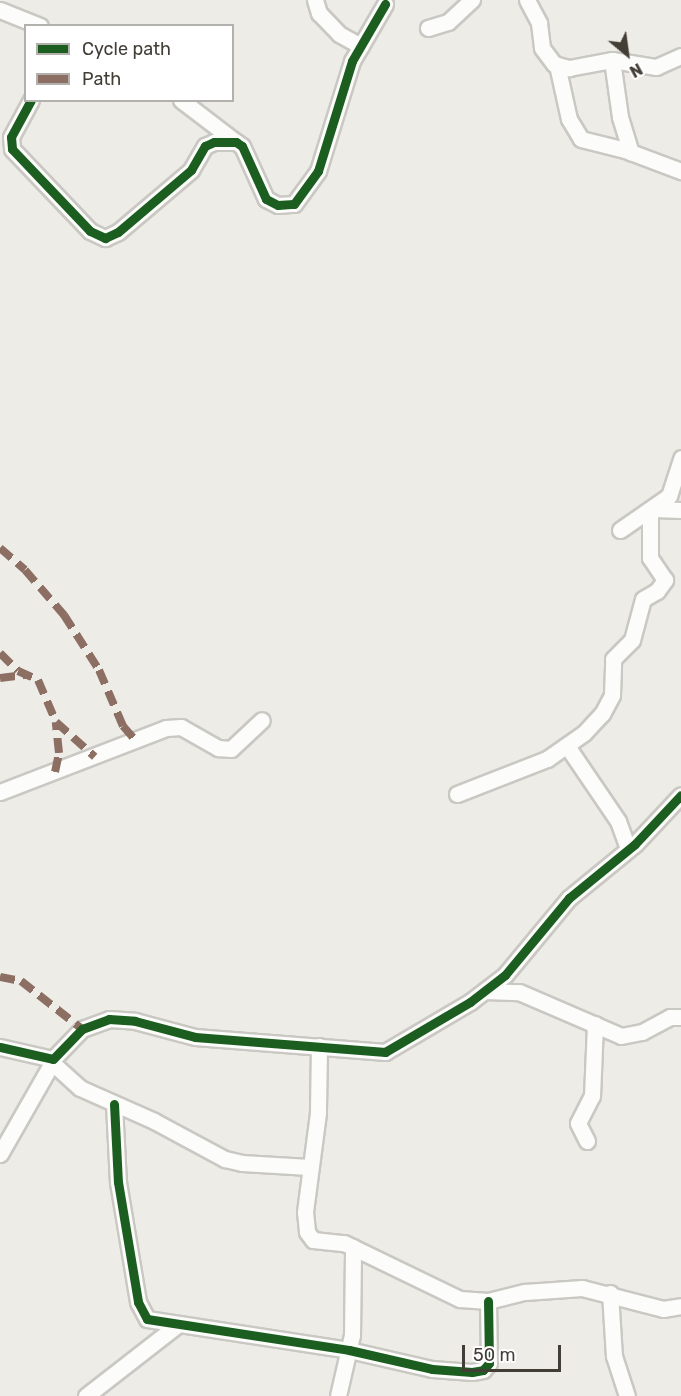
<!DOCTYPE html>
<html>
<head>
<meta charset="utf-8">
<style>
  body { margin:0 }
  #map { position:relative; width:681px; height:1396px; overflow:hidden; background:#eeece7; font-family:Rubik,sans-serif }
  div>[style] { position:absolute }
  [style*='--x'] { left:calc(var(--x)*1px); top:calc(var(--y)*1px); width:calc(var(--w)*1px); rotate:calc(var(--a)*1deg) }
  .roads { filter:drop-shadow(2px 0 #cac8c3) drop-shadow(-2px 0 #cac8c3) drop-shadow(0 2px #cac8c3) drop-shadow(0 -2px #cac8c3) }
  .minor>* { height:15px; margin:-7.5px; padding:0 7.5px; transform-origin:7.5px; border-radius:7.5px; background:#fcfcfb }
  .quiet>* { height:8px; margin-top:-4px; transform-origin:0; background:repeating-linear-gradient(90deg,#8d6e63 0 15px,transparent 0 23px) }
  .cycleway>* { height:9px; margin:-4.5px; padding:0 4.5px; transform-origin:4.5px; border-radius:4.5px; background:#1b5e20 }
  span { translate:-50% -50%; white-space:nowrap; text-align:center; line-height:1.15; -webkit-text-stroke:4.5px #fff; paint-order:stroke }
  .legend { position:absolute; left:24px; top:24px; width:210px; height:78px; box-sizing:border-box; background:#fff; border:2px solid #b3b1ae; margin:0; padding:8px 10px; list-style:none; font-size:18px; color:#423d35 }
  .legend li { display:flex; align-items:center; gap:12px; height:30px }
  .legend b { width:30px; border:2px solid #b3b1ae }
  .north { position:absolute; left:597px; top:24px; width:60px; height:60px; -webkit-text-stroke:4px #fff; paint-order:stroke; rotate:151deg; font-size:16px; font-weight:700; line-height:24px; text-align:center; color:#423d35 }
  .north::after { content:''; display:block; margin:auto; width:21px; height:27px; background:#423d35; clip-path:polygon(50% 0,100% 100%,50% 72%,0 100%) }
  .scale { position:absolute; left:462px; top:1345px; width:99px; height:27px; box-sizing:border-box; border:3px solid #423d35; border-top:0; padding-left:8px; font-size:18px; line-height:21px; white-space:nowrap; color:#423d35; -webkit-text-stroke:4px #fff; paint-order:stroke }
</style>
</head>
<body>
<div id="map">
  <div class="roads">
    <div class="minor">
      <div style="--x:315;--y:0;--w:14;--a:73"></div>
      <div style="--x:319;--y:13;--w:29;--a:46"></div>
      <div style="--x:339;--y:34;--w:25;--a:29"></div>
      <div style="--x:527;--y:0;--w:26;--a:62"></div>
      <div style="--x:539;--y:23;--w:25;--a:83"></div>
      <div style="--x:542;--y:48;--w:20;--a:53"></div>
      <div style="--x:554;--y:64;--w:16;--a:15"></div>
      <div style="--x:569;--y:68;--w:44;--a:-10.5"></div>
      <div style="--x:612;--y:60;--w:45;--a:9"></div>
      <div style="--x:656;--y:67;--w:27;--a:-24"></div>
      <div style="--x:0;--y:10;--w:43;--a:21.8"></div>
      <div style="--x:428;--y:28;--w:21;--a:-17"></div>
      <div style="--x:448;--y:22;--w:33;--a:-43"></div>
      <div style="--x:612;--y:60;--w:58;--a:82"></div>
      <div style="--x:620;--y:117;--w:37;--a:73"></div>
      <div style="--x:557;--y:65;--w:55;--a:77.5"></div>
      <div style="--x:569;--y:119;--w:23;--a:59"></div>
      <div style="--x:581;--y:139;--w:45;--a:14"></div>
      <div style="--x:625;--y:150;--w:60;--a:20.6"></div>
      <div style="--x:31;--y:100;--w:42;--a:118.4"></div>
      <div style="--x:11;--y:137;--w:12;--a:85"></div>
      <div style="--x:12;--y:149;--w:113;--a:46.4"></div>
      <div style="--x:90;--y:231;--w:17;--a:25"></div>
      <div style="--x:105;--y:238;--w:14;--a:-25"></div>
      <div style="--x:118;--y:232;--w:96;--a:-40.3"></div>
      <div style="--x:191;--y:170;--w:28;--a:-60"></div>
      <div style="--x:205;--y:146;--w:10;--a:-24"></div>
      <div style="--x:214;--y:142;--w:22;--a:0"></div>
      <div style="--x:236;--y:142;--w:7;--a:34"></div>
      <div style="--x:242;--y:146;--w:58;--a:65.6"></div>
      <div style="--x:266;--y:199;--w:13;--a:27"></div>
      <div style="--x:278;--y:205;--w:16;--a:-4"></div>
      <div style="--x:294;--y:204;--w:41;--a:-54"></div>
      <div style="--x:318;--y:171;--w:115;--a:-72.8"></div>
      <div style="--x:352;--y:61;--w:66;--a:-59.9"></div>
      <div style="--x:181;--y:100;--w:69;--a:37.4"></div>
      <div style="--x:654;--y:509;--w:27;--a:2"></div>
      <div style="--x:620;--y:530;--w:60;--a:-34.8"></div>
      <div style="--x:669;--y:496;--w:40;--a:-72"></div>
      <div style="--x:567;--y:746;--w:91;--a:55.8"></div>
      <div style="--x:618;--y:821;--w:29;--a:70"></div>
      <div style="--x:0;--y:792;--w:178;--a:-21.1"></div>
      <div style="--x:166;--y:728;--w:15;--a:-4"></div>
      <div style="--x:181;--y:727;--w:43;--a:29.6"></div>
      <div style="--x:218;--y:748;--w:13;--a:4"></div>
      <div style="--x:231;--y:749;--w:42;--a:-43.1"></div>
      <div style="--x:457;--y:794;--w:97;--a:-21.3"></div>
      <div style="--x:547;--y:759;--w:45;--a:-35.1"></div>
      <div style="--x:584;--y:733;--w:26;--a:-47"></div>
      <div style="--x:602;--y:714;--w:21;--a:-62"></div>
      <div style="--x:612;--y:695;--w:36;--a:-88"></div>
      <div style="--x:613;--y:659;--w:27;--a:-45"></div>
      <div style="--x:632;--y:640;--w:42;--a:-75"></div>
      <div style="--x:643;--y:599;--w:16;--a:-30"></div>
      <div style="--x:657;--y:591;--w:14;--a:-54"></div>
      <div style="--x:665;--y:580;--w:27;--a:-124"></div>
      <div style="--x:650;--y:558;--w:47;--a:-90"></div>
      <div style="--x:485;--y:991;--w:34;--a:2"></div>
      <div style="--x:519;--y:992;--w:111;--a:23.3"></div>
      <div style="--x:621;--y:1036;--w:21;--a:-11"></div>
      <div style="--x:642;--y:1032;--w:32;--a:-28"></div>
      <div style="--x:670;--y:1017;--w:11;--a:0"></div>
      <div style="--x:319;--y:1046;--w:67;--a:90.9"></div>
      <div style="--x:318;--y:1113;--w:100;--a:97.5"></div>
      <div style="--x:305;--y:1212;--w:20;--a:84"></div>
      <div style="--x:307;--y:1232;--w:10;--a:53"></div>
      <div style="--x:313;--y:1240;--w:31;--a:6"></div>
      <div style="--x:344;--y:1243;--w:129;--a:25.8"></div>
      <div style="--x:460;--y:1299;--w:28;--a:4"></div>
      <div style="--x:488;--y:1301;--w:38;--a:-14"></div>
      <div style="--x:525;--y:1292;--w:57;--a:-4"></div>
      <div style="--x:582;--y:1288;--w:84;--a:14.5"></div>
      <div style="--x:663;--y:1309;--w:18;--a:-9"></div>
      <div style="--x:0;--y:1047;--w:54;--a:12.8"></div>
      <div style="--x:53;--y:1059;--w:42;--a:-46"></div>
      <div style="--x:82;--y:1029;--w:29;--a:-20"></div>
      <div style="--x:109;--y:1019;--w:26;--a:4"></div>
      <div style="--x:135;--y:1021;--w:62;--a:14.9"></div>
      <div style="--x:195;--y:1037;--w:191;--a:4.5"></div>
      <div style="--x:385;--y:1052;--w:99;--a:-30.5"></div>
      <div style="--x:470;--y:1002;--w:44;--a:-37.6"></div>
      <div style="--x:505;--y:975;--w:100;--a:-50.3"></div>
      <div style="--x:569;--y:898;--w:85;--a:-39.3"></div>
      <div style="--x:635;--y:844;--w:67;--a:-46.8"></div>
      <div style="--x:48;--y:1059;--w:43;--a:42.2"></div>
      <div style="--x:80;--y:1088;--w:81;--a:24"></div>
      <div style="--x:154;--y:1121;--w:81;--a:28.2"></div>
      <div style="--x:225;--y:1159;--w:17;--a:13"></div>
      <div style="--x:242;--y:1163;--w:67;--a:3.4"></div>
      <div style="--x:114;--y:1104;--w:78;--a:87.1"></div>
      <div style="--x:118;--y:1182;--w:122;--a:80.5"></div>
      <div style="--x:138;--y:1302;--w:19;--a:62"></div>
      <div style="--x:147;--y:1319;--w:204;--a:8.7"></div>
      <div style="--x:349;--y:1350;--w:85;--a:12.9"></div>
      <div style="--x:432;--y:1369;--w:40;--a:4.3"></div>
      <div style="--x:472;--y:1372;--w:11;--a:-10"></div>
      <div style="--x:483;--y:1370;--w:9;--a:-49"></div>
      <div style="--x:489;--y:1363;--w:62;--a:-90.9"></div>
      <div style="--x:587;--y:1141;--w:20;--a:-117"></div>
      <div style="--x:578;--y:1123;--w:30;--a:-63"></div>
      <div style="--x:592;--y:1096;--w:72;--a:-87.6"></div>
      <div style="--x:0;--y:1154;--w:105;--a:-60.3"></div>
      <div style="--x:610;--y:1293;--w:63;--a:86.4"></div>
      <div style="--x:614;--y:1356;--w:42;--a:72"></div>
      <div style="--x:86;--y:1396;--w:114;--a:-37.9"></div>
      <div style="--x:338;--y:1396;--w:63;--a:-77.1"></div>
      <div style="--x:352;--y:1335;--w:88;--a:-89.3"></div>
    </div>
  </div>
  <div class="quiet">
    <div style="--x:0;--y:548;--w:33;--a:41"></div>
    <div style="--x:25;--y:570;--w:60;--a:49.1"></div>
    <div style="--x:64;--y:615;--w:65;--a:57.5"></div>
    <div style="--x:99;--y:670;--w:61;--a:66.8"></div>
    <div style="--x:123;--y:726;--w:20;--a:49"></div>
    <div style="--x:0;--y:653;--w:25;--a:45"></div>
    <div style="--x:18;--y:671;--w:22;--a:24"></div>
    <div style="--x:38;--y:680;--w:46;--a:66.8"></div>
    <div style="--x:56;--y:722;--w:52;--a:41.9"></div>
    <div style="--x:0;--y:678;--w:26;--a:-7"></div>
    <div style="--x:55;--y:772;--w:19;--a:-78"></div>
    <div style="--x:59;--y:753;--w:31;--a:-96"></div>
    <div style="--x:0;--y:977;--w:21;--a:11"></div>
    <div style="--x:21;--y:981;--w:78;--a:38.2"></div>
  </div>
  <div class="cycleway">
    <div style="--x:31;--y:100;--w:42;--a:118.4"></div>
    <div style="--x:11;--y:137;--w:12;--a:85"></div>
    <div style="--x:12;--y:149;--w:113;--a:46.4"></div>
    <div style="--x:90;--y:231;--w:17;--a:25"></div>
    <div style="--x:105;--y:238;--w:14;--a:-25"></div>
    <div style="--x:118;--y:232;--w:96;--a:-40.3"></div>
    <div style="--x:191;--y:170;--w:28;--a:-60"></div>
    <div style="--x:205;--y:146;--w:10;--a:-24"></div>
    <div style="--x:214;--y:142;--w:22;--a:0"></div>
    <div style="--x:236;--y:142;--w:7;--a:34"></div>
    <div style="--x:242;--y:146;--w:58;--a:65.6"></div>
    <div style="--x:266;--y:199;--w:13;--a:27"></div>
    <div style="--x:278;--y:205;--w:16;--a:-4"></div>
    <div style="--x:294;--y:204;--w:41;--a:-54"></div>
    <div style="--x:318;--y:171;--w:115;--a:-72.8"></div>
    <div style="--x:352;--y:61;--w:66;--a:-59.9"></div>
    <div style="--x:0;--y:1047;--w:54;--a:12.8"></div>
    <div style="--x:53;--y:1059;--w:42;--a:-46"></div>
    <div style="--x:82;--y:1029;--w:29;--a:-20"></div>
    <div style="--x:109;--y:1019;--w:26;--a:4"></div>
    <div style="--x:135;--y:1021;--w:62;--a:14.9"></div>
    <div style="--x:195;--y:1037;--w:191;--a:4.5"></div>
    <div style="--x:385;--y:1052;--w:99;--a:-30.5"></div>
    <div style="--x:470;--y:1002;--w:44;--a:-37.6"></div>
    <div style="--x:505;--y:975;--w:100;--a:-50.3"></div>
    <div style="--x:569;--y:898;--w:85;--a:-39.3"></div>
    <div style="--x:635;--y:844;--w:67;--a:-46.8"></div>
    <div style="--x:114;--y:1104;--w:78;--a:87.1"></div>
    <div style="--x:118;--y:1182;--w:122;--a:80.5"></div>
    <div style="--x:138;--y:1302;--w:19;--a:62"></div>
    <div style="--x:147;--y:1319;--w:204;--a:8.7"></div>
    <div style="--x:349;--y:1350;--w:85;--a:12.9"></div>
    <div style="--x:432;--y:1369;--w:40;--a:4.3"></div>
    <div style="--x:472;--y:1372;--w:11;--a:-10"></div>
    <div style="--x:483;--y:1370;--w:9;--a:-49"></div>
    <div style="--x:489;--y:1363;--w:62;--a:-90.9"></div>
  </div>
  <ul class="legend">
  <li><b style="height:8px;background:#1b5e20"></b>Cycle path</li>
  <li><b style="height:8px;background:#8d6e63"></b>Path</li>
  </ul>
  <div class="north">N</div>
  <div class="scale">50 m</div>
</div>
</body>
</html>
